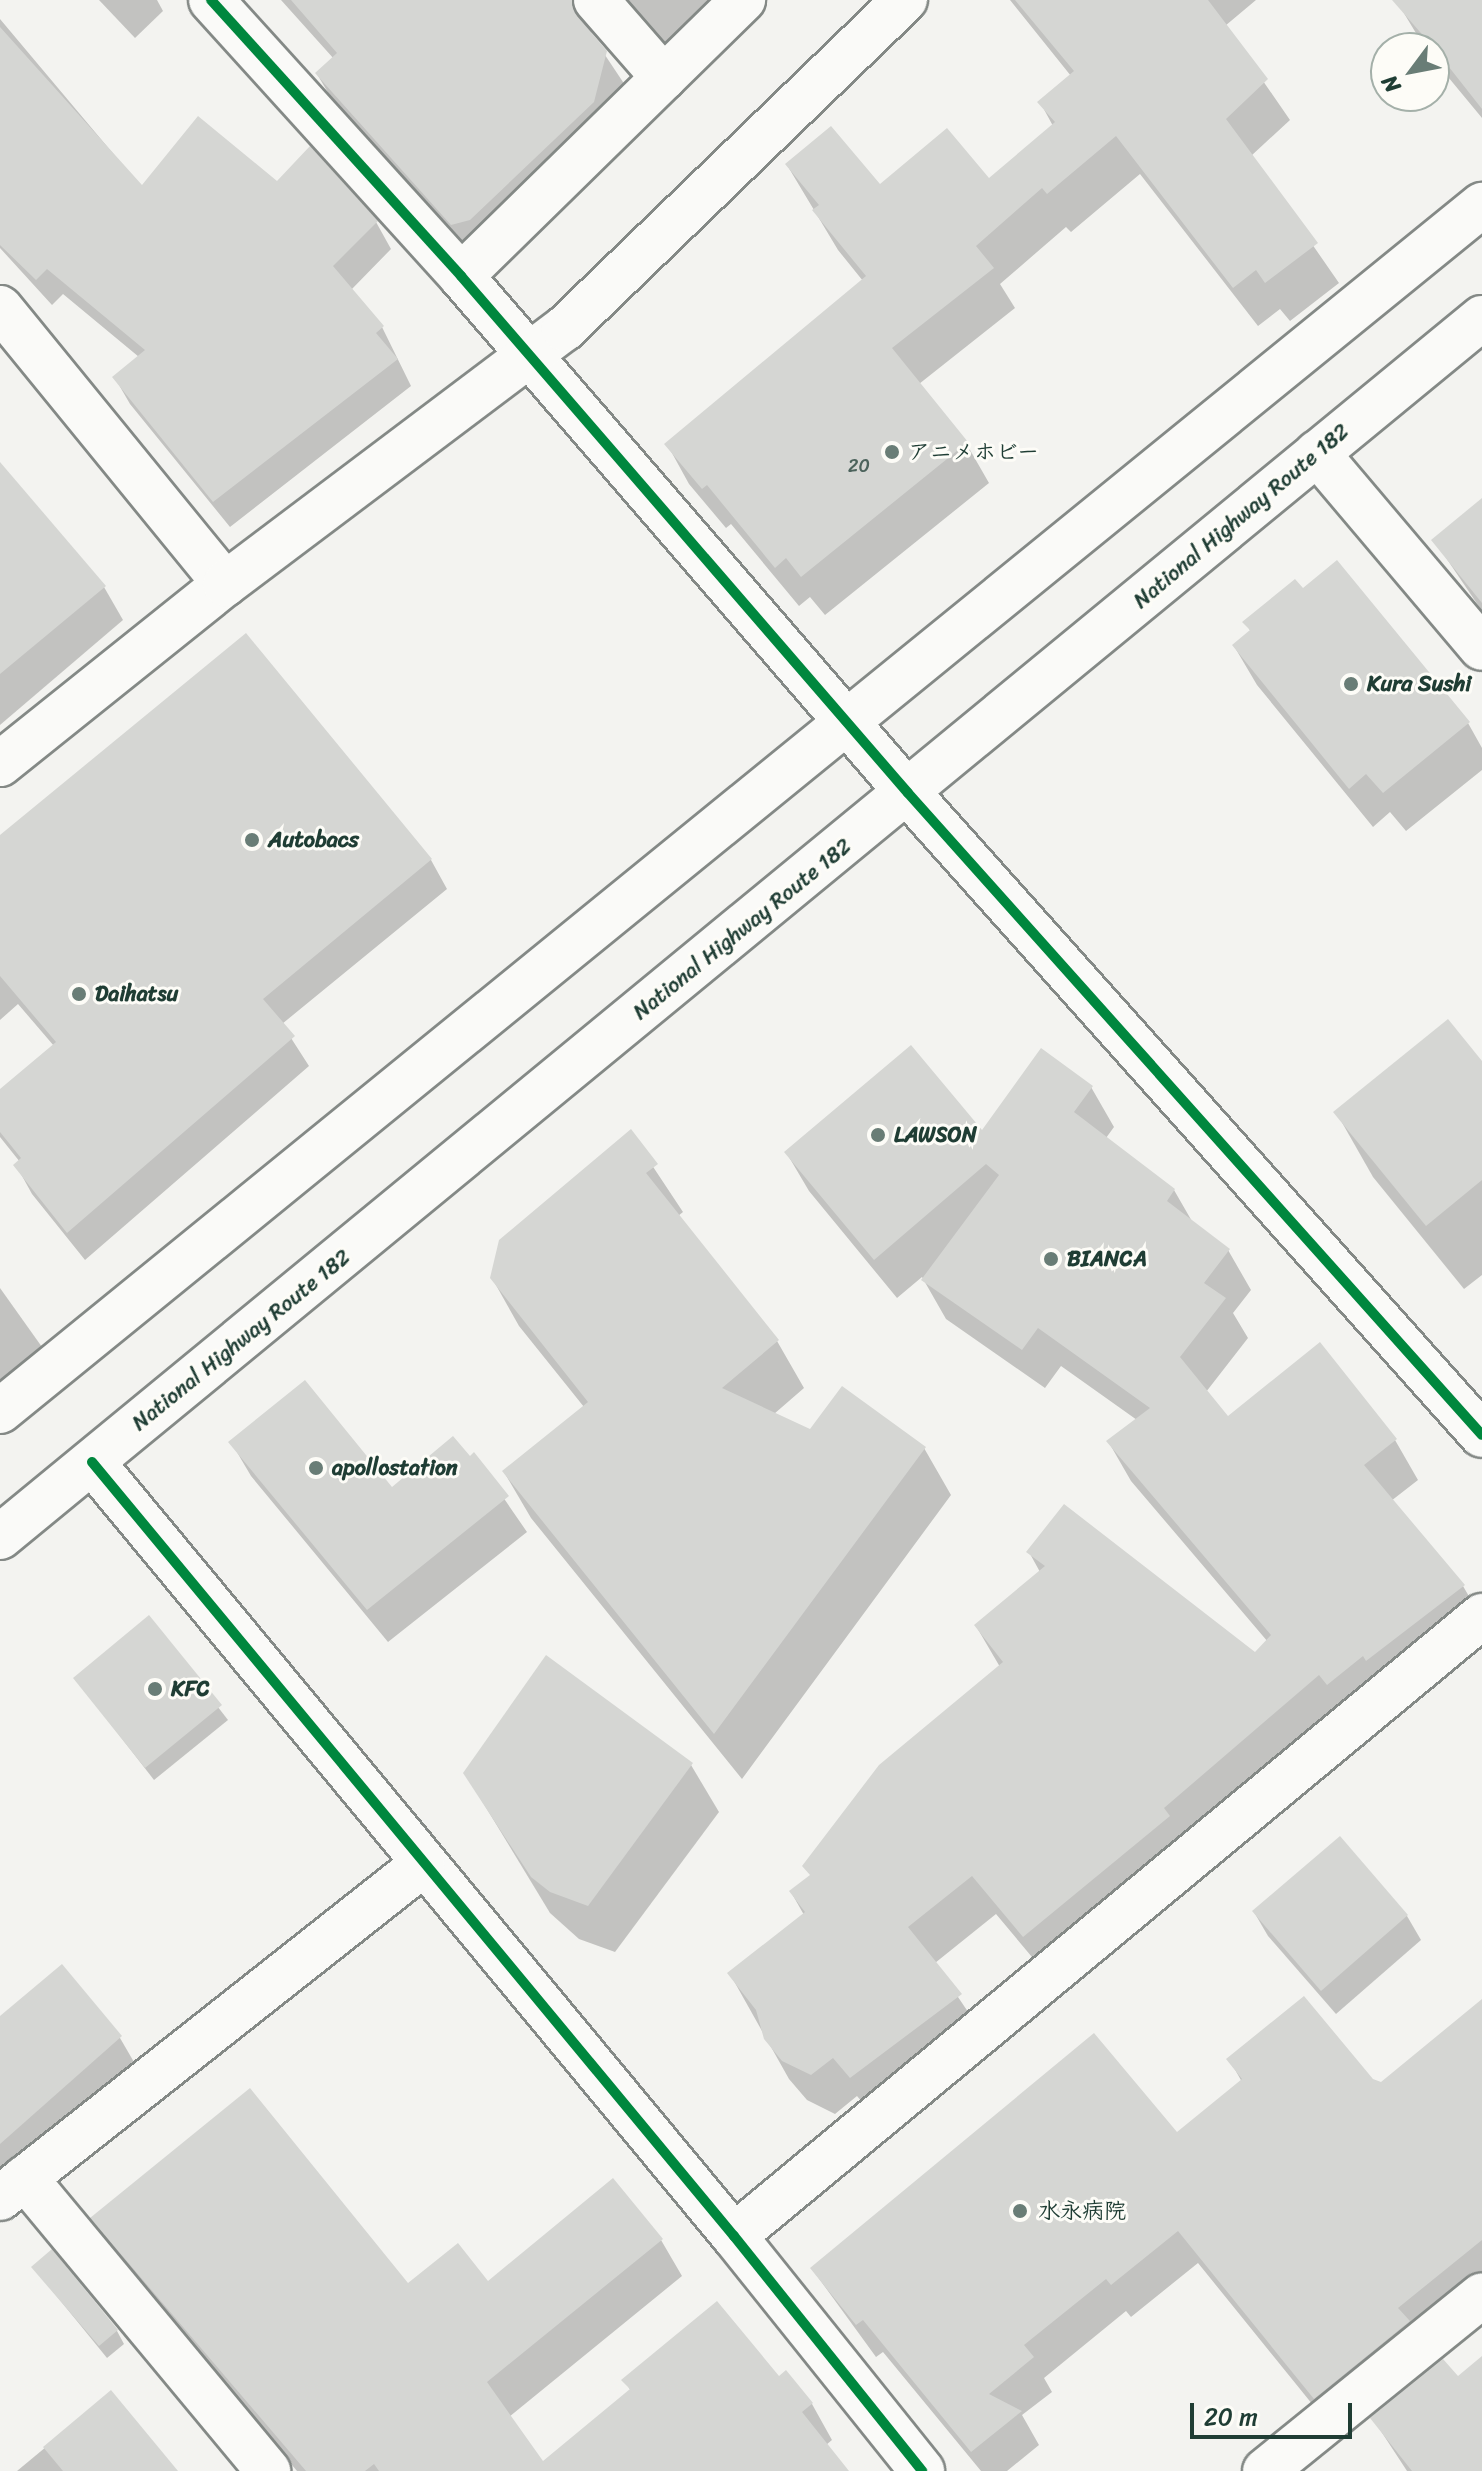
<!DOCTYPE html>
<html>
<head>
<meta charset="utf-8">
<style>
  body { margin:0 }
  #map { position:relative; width:1482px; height:2471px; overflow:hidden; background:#f3f3f0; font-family:Sriracha,"Klee One",sans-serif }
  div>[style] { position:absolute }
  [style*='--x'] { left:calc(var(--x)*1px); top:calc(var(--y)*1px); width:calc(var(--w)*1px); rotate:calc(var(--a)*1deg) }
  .shadow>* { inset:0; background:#0003 }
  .building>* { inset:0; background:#d5d6d3 }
  .roads { filter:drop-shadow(2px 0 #848986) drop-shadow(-2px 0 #848986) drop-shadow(0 2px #848986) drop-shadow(0 -2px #848986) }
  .minor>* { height:44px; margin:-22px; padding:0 22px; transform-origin:22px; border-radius:22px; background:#fafaf8 }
  .highway>* { height:44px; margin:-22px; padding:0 22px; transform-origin:22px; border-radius:22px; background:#fafaf8 }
  .cycleway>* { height:10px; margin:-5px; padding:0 5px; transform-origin:5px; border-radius:5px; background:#00873e }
  .dots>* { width:22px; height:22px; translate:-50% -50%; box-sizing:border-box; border:4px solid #fdfcf7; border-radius:50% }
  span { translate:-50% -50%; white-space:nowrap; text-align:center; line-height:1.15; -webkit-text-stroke:6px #fdfcf7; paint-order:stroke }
  .number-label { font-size:18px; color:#4c635c }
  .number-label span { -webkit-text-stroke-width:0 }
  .poi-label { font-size:22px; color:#1f3d34; font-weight:700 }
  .left { translate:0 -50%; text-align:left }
  .street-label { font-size:22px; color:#1f3d34 }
  .north { position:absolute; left:1370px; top:32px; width:80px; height:80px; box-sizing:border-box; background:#fdfcf7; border:2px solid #a4b0a9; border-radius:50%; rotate:238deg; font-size:22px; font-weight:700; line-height:32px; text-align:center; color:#1f3d34 }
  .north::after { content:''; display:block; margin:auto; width:28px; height:36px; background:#697d76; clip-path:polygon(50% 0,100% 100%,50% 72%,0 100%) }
  .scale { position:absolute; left:1190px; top:2403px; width:162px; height:36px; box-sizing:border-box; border:4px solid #1f3d34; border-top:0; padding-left:10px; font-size:24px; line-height:28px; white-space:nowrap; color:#1f3d34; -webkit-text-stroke:6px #fdfcf7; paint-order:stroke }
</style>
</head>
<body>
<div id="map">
  <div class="shadow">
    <div style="clip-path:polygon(99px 0,157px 0,163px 11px,135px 38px)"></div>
    <div style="clip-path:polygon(281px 0,734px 0,673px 58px,597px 14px,591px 34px,625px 85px,471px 256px,336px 106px,317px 74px,334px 59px)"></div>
    <div style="clip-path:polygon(1010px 0,1256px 0,1225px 26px,1290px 120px,1251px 156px,1339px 283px,1290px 321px,1280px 309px,1258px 326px,1140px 174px,1071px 232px,1066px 227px,1000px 284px,1015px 308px,919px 384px,966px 443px,989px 483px,825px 615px,810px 597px,799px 606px,731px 524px,726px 528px,689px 484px,667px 444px,863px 281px,838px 250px,787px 165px,879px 187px,989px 181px,1053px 126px,1040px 102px,1071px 76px)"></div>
    <div style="clip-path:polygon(1414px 0,1482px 0,1482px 118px,1434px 60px,1434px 48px,1425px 48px,1402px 10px)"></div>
    <div style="clip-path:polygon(0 19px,142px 188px,277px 184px,376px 222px,391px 249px,351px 290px,382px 327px,411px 386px,230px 527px,130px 404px,115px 378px,139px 357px,63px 294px,52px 305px,0 248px)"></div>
    <div style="clip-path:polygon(0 467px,104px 587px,123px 620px,0 725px)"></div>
    <div style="clip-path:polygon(1482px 501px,1482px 611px,1434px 540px)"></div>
    <div style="clip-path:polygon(1245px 622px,1468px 723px,1482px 748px,1482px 770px,1406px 831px,1390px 812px,1373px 827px,1257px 685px,1234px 646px,1251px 632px)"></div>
    <div style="clip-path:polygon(246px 635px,431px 860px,447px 889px,282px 1024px,309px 1066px,85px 1260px,32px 1194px,16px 1165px,20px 1162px,0 1137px,0 1092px,54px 1046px,18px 1004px,0 1020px,0 839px)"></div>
    <div style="clip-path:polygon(1482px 1064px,1482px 1275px,1464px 1289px,1373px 1177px,1336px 1112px)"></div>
    <div style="clip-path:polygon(1091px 1087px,1114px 1127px,1106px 1138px,1174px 1190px,1193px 1223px,1228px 1250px,1251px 1290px,1233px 1313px,1248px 1338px,1206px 1392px,1228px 1418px,1395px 1440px,1418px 1480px,1391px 1501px,1463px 1586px,1482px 1619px,1047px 1975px,996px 1914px,935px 1963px,983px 2034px,874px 2116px,857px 2096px,835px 2114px,807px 2100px,789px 2079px,730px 1974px,804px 1915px,791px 1892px,811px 1877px,1000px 1667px,976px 1626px,1040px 1572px,1029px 1552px,1256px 1655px,1268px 1642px,1131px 1481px,1108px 1441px,1137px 1420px,1061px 1366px,1045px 1388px,946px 1319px,922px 1277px,897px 1298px,809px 1191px,786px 1152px,982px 1133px)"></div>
    <div style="clip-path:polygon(630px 1132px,683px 1212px,678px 1216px,777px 1341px,804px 1388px,774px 1414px,811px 1431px,924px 1448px,951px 1495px,742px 1779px,531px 1518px,504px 1472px,584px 1407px,519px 1326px,492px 1278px)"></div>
    <div style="clip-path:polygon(0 1288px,42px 1347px,0 1381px)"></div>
    <div style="clip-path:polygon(231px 1442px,392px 1490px,474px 1455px,527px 1532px,388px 1642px,251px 1476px)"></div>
    <div style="clip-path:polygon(149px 1618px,228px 1720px,154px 1780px,75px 1678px)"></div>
    <div style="clip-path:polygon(691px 1765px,719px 1812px,615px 1952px,579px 1939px,550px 1913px,465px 1773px)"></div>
    <div style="clip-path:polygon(1340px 1839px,1407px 1916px,1421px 1940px,1336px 2014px,1268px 1936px,1254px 1912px)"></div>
    <div style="clip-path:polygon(0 2019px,120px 2038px,145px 2081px,0 2205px)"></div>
    <div style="clip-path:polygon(1482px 2035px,1482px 2289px,1334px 2431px,1198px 2263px,1131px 2317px,1126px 2311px,1044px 2378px,1052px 2392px,1022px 2415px,1039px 2445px,1007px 2471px,981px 2471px,883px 2352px,876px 2357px,812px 2269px,1177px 2135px,1242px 2082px,1229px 2059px,1382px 2084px)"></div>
    <div style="clip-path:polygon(93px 2218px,408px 2286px,488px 2284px,661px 2240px,682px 2276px,509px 2417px,542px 2463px,631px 2391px,624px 2380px,779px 2379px,812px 2404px,832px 2440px,826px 2445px,847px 2471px,297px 2471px,114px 2254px)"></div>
    <div style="clip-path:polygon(33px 2267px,117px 2331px,124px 2344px,107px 2358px)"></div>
    <div style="clip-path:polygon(1482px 2358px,1482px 2471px,1407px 2471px,1373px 2419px,1457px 2379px)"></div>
    <div style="clip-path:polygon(111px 2393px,176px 2471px,17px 2471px)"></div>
  </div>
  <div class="building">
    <div style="clip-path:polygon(291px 0,572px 0,577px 16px,607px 51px,594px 102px,470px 220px,451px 225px,315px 73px,337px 53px)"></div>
    <div style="clip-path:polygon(1015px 0,1208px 0,1268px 79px,1226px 119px,1318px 243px,1265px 283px,1256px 270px,1233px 288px,1116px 136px,1047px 194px,1042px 188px,976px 246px,994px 268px,892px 348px,968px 442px,801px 577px,786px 558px,775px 568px,707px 485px,702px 489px,664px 444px,866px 276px,812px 210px,819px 205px,785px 164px,831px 126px,880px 184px,947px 128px,989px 178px,1055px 122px,1037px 102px,1074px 71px)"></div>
    <div style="clip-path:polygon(1392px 0,1482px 0,1482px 109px,1434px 48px)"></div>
    <div style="clip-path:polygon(0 27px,142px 185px,198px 116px,277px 181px,310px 146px,378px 221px,333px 266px,384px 326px,376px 333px,398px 359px,213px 502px,112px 377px,145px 350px,47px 269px,36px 280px,0 245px)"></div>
    <div style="clip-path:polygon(0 462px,106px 586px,0 674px)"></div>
    <div style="clip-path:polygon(1482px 498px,1482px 603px,1431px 540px)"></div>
    <div style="clip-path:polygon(1337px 560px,1470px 722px,1383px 793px,1366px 774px,1349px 789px,1232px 645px,1250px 630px,1242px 622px,1295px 579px,1303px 588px)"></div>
    <div style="clip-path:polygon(246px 633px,432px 859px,263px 999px,295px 1036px,67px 1233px,13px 1165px,21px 1158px,0 1132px,0 1089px,56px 1042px,0 976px,0 835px)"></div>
    <div style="clip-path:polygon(1448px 1019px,1482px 1061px,1482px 1180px,1426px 1226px,1333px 1112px)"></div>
    <div style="clip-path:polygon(911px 1045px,982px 1130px,1041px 1048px,1093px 1086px,1074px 1112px,1175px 1189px,1167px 1201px,1230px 1249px,1204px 1283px,1226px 1298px,1180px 1357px,1228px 1416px,1320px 1342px,1397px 1439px,1364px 1465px,1465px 1585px,1366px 1661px,1363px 1656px,1327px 1685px,1319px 1675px,1164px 1808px,1170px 1816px,1023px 1937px,972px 1876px,908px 1927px,962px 1994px,850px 2078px,833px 2058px,811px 2075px,782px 2061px,764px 2039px,756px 2010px,727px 1973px,805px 1912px,789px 1891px,810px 1875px,802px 1866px,879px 1765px,1003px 1662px,974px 1625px,1045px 1566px,1026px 1552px,1064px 1504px,1255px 1652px,1271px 1635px,1106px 1441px,1150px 1408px,1038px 1328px,1022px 1350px,921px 1280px,999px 1175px,986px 1164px,874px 1260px,784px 1152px)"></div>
    <div style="clip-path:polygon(631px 1129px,658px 1164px,646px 1173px,779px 1340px,722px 1388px,810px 1429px,842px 1386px,926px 1447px,714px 1734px,502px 1471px,588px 1402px,490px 1278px,499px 1240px)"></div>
    <div style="clip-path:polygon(305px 1380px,392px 1487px,453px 1436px,470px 1456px,474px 1452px,509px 1496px,367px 1610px,228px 1442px)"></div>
    <div style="clip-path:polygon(149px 1615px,222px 1705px,145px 1768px,73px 1678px)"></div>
    <div style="clip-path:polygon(546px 1655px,693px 1763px,588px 1906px,550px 1892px,531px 1877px,463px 1773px)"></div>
    <div style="clip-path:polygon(1340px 1836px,1408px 1915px,1321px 1991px,1252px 1911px)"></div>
    <div style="clip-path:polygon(62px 1964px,122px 2036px,0 2144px,0 2016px)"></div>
    <div style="clip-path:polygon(1304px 1996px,1373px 2079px,1381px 2082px,1482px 1999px,1482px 2240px,1398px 2308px,1410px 2321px,1314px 2399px,1178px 2231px,1111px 2285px,1106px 2279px,1024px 2345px,1034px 2357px,989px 2394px,1022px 2411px,971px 2452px,863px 2320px,856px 2325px,810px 2268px,1094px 2033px,1177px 2132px,1242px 2079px,1226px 2059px)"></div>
    <div style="clip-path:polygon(250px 2088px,408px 2283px,458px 2243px,488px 2281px,613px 2178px,663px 2239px,487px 2382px,543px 2461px,630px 2389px,621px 2380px,717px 2301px,779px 2376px,786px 2370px,813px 2403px,802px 2412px,849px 2471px,379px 2471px,374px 2464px,365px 2471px,306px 2471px,90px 2218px)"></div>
    <div style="clip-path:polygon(52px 2249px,118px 2330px,99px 2346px,31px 2267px)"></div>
    <div style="clip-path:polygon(1482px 2356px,1482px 2471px,1412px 2471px,1370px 2418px,1443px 2359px,1458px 2376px)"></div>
    <div style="clip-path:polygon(111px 2390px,178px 2471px,63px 2471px,43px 2447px)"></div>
  </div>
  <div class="roads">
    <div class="minor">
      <div style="--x:211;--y:0;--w:372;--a:47.8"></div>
      <div style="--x:461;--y:276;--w:683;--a:49.15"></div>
      <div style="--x:908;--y:793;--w:861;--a:48.2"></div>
      <div style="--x:596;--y:0;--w:103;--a:48.9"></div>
      <div style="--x:461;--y:276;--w:395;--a:-44.4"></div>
      <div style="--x:0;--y:308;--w:356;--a:50.8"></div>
      <div style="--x:1317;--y:453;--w:255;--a:49.8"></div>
      <div style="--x:0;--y:764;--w:288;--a:-38.7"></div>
      <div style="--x:225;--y:584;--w:424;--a:-37"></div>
      <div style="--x:564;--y:329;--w:474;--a:-44"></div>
      <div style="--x:92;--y:1462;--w:1006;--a:50.33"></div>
      <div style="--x:734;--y:2236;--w:301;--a:51.3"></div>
      <div style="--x:25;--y:2178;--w:381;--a:50.3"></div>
      <div style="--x:0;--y:2198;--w:538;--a:-38.28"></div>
      <div style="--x:734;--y:2236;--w:972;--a:-39.65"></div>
      <div style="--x:1265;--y:2471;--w:279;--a:-39"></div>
    </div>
    <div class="highway">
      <div style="--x:0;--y:1411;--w:1911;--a:-39.14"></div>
      <div style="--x:0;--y:1537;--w:1919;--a:-39.44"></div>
    </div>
  </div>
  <div class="cycleway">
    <div style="--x:211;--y:0;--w:372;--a:47.8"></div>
    <div style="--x:461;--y:276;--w:683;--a:49.15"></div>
    <div style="--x:908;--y:793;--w:861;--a:48.2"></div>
    <div style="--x:92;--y:1462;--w:1006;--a:50.33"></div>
    <div style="--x:734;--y:2236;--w:301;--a:51.3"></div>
  </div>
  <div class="dots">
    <div style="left:892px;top:452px;background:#697d76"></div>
    <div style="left:1351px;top:684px;background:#697d76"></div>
    <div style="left:252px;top:840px;background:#697d76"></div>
    <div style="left:79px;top:994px;background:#697d76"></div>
    <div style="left:878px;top:1135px;background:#697d76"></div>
    <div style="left:1051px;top:1259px;background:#697d76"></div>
    <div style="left:316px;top:1468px;background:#697d76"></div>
    <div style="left:155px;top:1689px;background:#697d76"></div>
    <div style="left:1020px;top:2211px;background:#697d76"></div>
  </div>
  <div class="number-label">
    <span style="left:859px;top:466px">20</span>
  </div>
  <div class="poi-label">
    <span class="left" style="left:908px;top:452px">アニメホビー</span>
    <span class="left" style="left:1367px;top:684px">Kura Sushi</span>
    <span class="left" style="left:268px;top:840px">Autobacs</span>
    <span class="left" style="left:95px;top:994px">Daihatsu</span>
    <span class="left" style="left:894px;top:1135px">LAWSON</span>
    <span class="left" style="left:1067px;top:1259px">BIANCA</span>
    <span class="left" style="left:332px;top:1468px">apollostation</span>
    <span class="left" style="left:171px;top:1689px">KFC</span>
    <span class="left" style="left:1038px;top:2211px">水永病院</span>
  </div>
  <div class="street-label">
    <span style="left:1241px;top:516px;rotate:-40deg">National Highway Route 182</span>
    <span style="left:742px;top:929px;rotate:-39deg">National Highway Route 182</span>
    <span style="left:241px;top:1340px;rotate:-39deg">National Highway Route 182</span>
  </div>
  <div class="north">N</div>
  <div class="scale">20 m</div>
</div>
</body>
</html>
